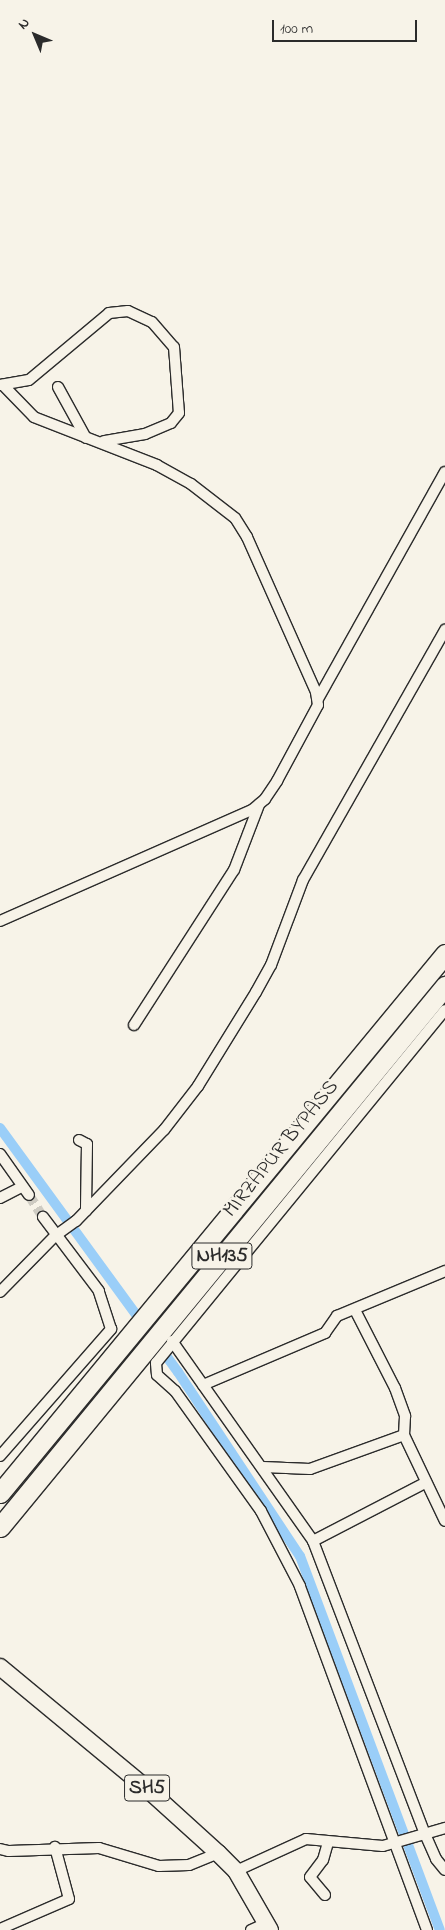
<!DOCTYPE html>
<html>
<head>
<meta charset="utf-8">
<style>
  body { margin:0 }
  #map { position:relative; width:445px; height:1930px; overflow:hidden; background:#f7f3e8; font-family:"Indie Flower",sans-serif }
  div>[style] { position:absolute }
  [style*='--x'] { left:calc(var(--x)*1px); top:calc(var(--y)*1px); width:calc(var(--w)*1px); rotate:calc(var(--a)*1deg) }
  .canal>* { height:10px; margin:-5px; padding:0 5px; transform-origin:5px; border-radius:5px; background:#9acef8 }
  .street-tunnel>* { height:10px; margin-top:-5px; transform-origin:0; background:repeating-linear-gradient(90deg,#cecbc2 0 10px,transparent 0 15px) }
  .roads { filter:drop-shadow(1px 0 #2b2b2b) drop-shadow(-1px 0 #2b2b2b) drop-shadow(0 1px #2b2b2b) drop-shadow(0 -1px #2b2b2b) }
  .street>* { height:10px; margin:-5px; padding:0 5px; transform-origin:5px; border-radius:5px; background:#f7f3e8 }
  .primary>* { height:16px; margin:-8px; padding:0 8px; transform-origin:8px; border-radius:8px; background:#f7f3e8 }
  .highway>* { height:19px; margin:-9.5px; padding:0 9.5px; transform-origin:9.5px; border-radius:9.5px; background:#f7f3e8 }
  span { translate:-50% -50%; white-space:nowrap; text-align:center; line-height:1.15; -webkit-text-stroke:5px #f7f3e8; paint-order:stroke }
  .shield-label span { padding:1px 4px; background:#f7f3e8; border:1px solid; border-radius:4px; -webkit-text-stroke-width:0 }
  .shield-label { font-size:20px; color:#2b2b2b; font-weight:700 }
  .street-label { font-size:21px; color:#2b2b2b }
  .north { position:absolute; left:10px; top:10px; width:50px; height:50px; -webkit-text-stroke:4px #f7f3e8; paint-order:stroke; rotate:315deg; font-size:14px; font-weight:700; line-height:20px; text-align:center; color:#2b2b2b }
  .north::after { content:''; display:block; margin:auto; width:18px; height:22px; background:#2b2b2b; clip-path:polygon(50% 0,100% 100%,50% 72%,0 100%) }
  .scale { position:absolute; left:272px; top:20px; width:145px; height:22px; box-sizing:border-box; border:2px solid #2b2b2b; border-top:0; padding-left:6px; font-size:15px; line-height:18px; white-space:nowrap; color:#2b2b2b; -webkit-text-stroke:4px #f7f3e8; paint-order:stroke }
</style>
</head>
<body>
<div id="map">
  <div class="canal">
    <div style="--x:0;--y:1128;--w:302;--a:53.9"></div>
    <div style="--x:178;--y:1372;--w:221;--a:56.5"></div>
    <div style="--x:300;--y:1556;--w:399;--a:69.5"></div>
  </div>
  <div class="street-tunnel">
    <div style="--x:29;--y:1195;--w:26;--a:58"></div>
  </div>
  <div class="roads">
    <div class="street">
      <div style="--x:0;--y:385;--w:29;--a:-10"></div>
      <div style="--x:29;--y:380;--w:104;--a:-39.9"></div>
      <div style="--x:109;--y:313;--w:19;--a:-6"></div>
      <div style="--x:128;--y:311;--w:26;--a:25"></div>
      <div style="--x:152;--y:322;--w:33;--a:49"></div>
      <div style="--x:174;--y:347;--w:66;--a:85.7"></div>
      <div style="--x:179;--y:413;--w:13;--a:129"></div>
      <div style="--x:171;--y:423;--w:28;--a:157"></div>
      <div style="--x:145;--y:434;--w:42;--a:170.3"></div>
      <div style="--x:58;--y:387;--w:58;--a:61.2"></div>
      <div style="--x:318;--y:699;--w:260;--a:-60.8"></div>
      <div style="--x:0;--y:921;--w:275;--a:-23.8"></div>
      <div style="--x:252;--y:810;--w:17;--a:-40"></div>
      <div style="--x:265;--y:799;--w:22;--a:-56"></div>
      <div style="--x:277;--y:781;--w:86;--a:-61.7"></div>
      <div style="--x:318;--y:705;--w:13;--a:-99"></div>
      <div style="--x:316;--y:692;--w:170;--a:-114"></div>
      <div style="--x:247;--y:537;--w:22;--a:-122"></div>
      <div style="--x:235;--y:518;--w:56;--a:-142.3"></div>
      <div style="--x:191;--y:484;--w:39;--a:-151"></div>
      <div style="--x:157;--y:465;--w:132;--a:-158.7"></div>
      <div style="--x:34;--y:417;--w:45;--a:-134.1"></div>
      <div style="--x:134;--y:1025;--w:184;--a:-57.2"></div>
      <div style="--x:234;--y:870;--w:70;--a:-69"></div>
      <div style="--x:79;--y:1140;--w:9;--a:27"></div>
      <div style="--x:87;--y:1144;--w:67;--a:90.9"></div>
      <div style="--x:0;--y:1154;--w:50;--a:54.7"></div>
      <div style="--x:0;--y:1198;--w:25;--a:-27"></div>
      <div style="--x:0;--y:1292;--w:78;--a:-45.5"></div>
      <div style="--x:55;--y:1236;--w:26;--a:-36"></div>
      <div style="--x:76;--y:1221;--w:127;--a:-46"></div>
      <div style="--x:164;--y:1130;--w:56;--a:-52.3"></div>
      <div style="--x:198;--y:1086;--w:110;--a:-58.3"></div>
      <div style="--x:256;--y:992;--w:31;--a:-61"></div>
      <div style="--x:271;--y:965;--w:91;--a:-69.4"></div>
      <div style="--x:303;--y:880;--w:288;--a:-60.4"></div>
      <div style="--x:355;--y:1310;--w:88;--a:62.9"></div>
      <div style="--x:395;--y:1388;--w:30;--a:70"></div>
      <div style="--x:405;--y:1416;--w:19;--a:93"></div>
      <div style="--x:404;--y:1435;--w:95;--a:64.5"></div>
      <div style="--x:172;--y:1341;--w:245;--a:54.8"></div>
      <div style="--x:313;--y:1541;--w:314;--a:69.1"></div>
      <div style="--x:425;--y:1834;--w:27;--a:66"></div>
      <div style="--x:436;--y:1859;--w:14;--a:51"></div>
      <div style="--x:203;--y:1385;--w:133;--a:-23.1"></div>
      <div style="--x:325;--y:1333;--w:21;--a:-55"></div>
      <div style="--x:337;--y:1316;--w:117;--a:-22.6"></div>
      <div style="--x:0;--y:1456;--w:169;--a:-48.8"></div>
      <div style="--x:111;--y:1329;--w:40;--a:-108"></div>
      <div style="--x:99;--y:1291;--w:93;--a:-127.1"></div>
      <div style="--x:263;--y:1467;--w:47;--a:2.4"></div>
      <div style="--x:310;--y:1469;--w:100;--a:-19.9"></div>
      <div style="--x:313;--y:1541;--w:126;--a:-27.4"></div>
      <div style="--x:0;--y:1849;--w:9;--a:13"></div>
      <div style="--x:9;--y:1851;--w:90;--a:-1.9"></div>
      <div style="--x:99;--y:1848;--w:63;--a:16.7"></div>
      <div style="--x:159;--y:1866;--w:30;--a:-2"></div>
      <div style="--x:189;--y:1865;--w:31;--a:-22"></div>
      <div style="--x:236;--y:1871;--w:77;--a:-24.6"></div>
      <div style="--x:306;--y:1839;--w:77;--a:5.2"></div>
      <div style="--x:383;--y:1846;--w:65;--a:-16.2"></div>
      <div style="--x:325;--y:1895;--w:23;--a:-130"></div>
      <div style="--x:310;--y:1877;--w:21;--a:-53"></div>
      <div style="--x:323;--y:1860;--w:19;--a:-74"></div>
      <div style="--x:0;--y:1929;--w:75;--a:-23.5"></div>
      <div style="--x:69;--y:1899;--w:54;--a:-105.1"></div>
      <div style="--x:251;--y:1930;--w:17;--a:-24"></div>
      <div style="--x:427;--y:1930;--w:367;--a:-110.3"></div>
      <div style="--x:300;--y:1586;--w:85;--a:-117.5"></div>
      <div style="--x:261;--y:1511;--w:148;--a:-125.6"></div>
      <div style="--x:175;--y:1391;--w:24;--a:-138"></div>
      <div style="--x:157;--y:1375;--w:12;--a:-95"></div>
      <div style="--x:156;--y:1363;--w:456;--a:-50.7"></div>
    </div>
    <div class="primary">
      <div style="--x:0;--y:1667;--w:187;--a:39.6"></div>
      <div style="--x:144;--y:1786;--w:100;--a:42.2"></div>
      <div style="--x:218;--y:1853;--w:25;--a:45"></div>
      <div style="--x:236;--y:1871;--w:68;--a:60"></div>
    </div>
    <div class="highway">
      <div style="--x:0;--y:1493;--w:699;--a:-50.46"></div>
      <div style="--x:0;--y:1527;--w:701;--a:-50.56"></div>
    </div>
  </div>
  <div class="shield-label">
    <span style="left:222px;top:1256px">NH135</span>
    <span style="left:147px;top:1788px">SH5</span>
  </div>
  <div class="street-label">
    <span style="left:281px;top:1149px;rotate:-51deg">MIRZAPUR BYPASS</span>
  </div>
  <div class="north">N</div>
  <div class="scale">100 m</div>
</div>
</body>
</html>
